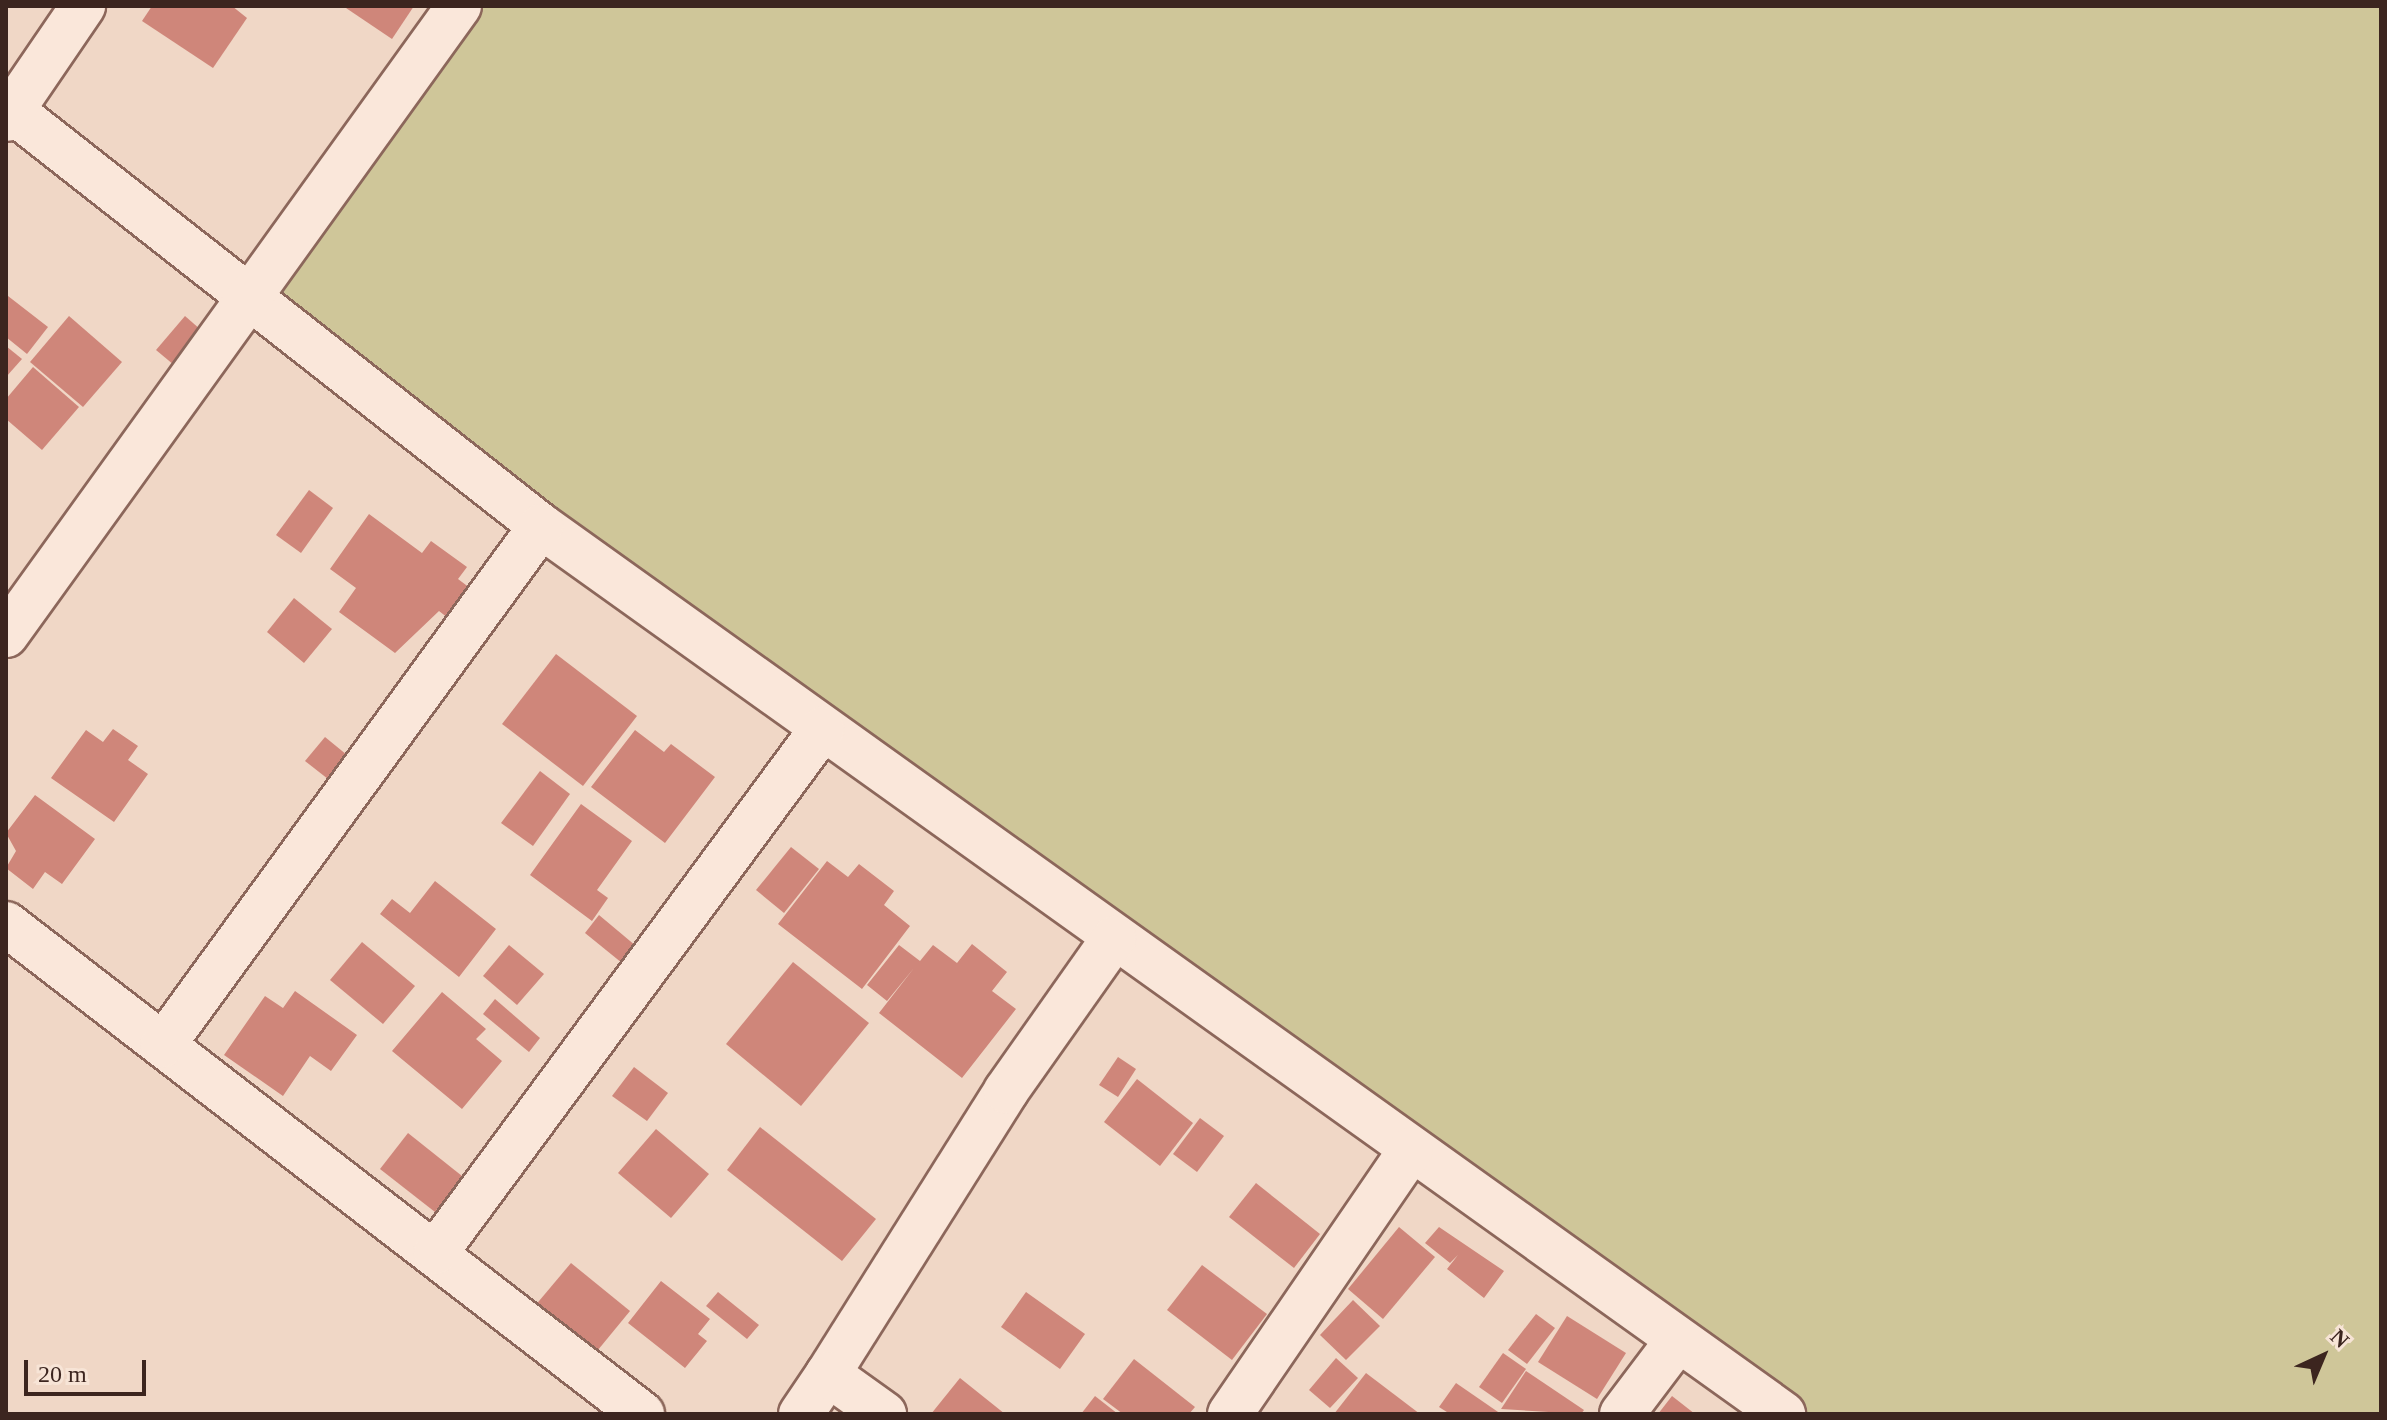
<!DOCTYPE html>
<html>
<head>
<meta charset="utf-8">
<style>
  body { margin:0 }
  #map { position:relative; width:2387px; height:1420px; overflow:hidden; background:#f0d7c6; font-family:Georgia,serif }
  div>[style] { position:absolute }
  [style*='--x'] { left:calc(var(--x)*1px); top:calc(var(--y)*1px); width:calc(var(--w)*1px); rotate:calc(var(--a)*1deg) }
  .green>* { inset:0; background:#cfc699 }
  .building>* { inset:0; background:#cf867a }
  .roads { filter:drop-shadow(2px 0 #8c675b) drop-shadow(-2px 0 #8c675b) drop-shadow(0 2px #8c675b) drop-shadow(0 -2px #8c675b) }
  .minor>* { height:44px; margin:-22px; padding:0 22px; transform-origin:22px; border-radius:22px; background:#fae7da }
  span { translate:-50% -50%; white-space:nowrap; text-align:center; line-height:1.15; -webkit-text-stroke:6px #f7e4d6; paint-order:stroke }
  .frame { position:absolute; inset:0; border:8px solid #3c251f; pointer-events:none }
  .north { position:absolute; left:2283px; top:1316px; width:80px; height:80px; -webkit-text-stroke:6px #f7e4d6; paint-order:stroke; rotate:44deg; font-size:22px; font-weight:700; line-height:32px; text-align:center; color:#3c251f }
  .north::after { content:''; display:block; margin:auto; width:28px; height:36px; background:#3c251f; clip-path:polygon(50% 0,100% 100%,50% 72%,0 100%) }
  .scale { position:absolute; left:24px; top:1360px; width:122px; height:36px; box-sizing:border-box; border:4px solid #3c251f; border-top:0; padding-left:10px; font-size:24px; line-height:28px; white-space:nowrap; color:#3c251f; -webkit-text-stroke:6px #f7e4d6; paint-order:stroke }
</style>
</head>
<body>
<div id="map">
  <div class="green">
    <div style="clip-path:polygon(471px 6px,2381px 6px,2381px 1414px,1804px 1414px,252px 302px)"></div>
  </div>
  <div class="building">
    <div style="clip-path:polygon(152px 6px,232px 6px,247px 18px,213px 68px,142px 21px)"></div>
    <div style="clip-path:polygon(343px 6px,414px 6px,392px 39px)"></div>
    <div style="clip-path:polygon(8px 296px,48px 327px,27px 354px,6px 337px)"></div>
    <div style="clip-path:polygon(69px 316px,122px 362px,83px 407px,30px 362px)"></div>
    <div style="clip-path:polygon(185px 316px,209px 337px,180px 370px,156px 350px)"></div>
    <div style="clip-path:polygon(6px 346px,22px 359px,6px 377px)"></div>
    <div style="clip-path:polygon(33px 367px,79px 407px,42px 450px,6px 419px,6px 399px)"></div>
    <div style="clip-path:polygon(309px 490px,333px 508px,301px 553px,276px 535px)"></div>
    <div style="clip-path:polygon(369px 514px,422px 553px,431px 541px,467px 567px,458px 579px,470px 588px,448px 618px,439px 611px,395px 653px,339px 612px,356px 588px,330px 569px)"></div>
    <div style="clip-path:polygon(294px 598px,332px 629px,304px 663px,267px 632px)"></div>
    <div style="clip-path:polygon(556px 654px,637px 716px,583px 786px,502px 724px)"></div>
    <div style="clip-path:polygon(113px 729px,138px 746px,128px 760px,148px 774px,114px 822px,51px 778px,86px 730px,103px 742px)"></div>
    <div style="clip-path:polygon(635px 730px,664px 752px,671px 744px,715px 777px,665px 843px,591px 787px)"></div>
    <div style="clip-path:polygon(325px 737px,347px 755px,328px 779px,305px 761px)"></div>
    <div style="clip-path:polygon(540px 771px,570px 794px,533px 846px,501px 823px)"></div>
    <div style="clip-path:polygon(35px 795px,95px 839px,62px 884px,45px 872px,33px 889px,6px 868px,16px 851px,6px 833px)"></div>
    <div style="clip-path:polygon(581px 804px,632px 841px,597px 890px,608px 898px,592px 921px,530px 875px)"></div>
    <div style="clip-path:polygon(791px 847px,819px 869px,784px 913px,756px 890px)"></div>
    <div style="clip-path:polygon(827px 861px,848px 877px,859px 864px,894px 891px,884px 905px,910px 926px,862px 989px,778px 924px)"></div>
    <div style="clip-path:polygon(435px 881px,496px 929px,459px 977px,380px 914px,392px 899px,410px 913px)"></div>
    <div style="clip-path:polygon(599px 915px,636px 946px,622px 963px,585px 933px)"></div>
    <div style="clip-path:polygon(362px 942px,415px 986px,383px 1024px,330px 980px)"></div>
    <div style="clip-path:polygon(972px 944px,1007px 972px,992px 991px,1016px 1009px,962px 1078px,879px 1013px,914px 968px,887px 1001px,867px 985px,899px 945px,920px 961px,933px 945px,957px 963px)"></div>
    <div style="clip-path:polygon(509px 945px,544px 974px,517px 1005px,483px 976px)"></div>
    <div style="clip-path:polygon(793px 962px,869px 1023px,801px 1106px,726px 1044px)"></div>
    <div style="clip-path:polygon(295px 991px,357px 1035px,331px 1071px,310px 1056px,283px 1096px,224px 1055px,265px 996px,283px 1008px)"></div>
    <div style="clip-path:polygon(442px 992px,486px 1029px,476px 1039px,502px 1061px,462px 1109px,392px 1051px)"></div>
    <div style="clip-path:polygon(495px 999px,540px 1038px,529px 1052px,483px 1014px)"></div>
    <div style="clip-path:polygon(1118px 1057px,1136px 1069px,1118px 1097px,1099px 1085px)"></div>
    <div style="clip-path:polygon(634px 1067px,668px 1093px,647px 1121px,612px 1096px)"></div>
    <div style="clip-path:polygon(1137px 1079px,1193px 1123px,1160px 1166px,1104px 1122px)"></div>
    <div style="clip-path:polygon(1200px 1118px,1224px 1136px,1197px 1172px,1173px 1154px)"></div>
    <div style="clip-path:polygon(760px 1127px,876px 1219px,842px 1261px,727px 1170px)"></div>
    <div style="clip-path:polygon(656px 1129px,709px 1174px,671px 1218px,618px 1173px)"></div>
    <div style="clip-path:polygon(408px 1133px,462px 1176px,435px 1212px,380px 1169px)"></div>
    <div style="clip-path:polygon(1256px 1183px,1320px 1234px,1294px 1268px,1229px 1217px)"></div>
    <div style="clip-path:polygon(1399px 1227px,1435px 1257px,1383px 1319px,1348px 1289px)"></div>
    <div style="clip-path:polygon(1439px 1227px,1504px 1271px,1484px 1298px,1447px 1269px,1458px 1255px,1450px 1263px,1425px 1243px)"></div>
    <div style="clip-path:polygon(571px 1263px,630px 1311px,593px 1356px,534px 1307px)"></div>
    <div style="clip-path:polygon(1202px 1265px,1267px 1314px,1232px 1360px,1167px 1310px)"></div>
    <div style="clip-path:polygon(661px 1281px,710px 1319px,698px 1334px,707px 1341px,685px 1368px,628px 1323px)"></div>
    <div style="clip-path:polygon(718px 1292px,759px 1325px,747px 1339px,706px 1306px)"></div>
    <div style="clip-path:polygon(1026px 1292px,1085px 1334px,1060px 1369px,1001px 1327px)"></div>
    <div style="clip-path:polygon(1353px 1300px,1380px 1326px,1346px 1360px,1320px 1335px)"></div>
    <div style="clip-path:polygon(1536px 1314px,1555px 1328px,1527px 1364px,1508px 1350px)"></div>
    <div style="clip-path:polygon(1567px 1316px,1626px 1353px,1597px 1399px,1538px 1362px)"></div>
    <div style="clip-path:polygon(1503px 1353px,1526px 1369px,1502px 1403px,1479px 1387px)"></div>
    <div style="clip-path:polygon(1336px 1358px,1358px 1378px,1330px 1408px,1309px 1390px)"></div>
    <div style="clip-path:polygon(1134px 1359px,1195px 1407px,1189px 1414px,1123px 1414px,1103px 1399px)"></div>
    <div style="clip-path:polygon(1526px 1371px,1584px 1410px,1581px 1414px,1501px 1409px)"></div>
    <div style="clip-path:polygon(1366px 1373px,1420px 1414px,1334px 1414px)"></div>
    <div style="clip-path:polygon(960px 1378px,1005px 1414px,931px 1414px)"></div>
    <div style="clip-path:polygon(1456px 1383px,1501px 1414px,1450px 1414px,1439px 1407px)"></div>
    <div style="clip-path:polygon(1095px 1396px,1118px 1414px,1081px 1414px)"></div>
    <div style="clip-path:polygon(1672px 1396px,1695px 1414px,1658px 1414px)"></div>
  </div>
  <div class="roads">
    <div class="minor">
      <div style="--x:6;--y:106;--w:680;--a:38.13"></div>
      <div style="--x:541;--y:526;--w:1527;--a:35.56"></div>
      <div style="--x:6;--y:119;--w:137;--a:-55.7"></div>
      <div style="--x:6;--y:635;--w:775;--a:-54.24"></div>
      <div style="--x:6;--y:924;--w:803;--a:37.61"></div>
      <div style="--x:163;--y:1045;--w:642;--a:-53.93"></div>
      <div style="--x:436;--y:1252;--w:650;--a:-53.57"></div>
      <div style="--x:828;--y:1374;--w:334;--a:-57.8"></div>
      <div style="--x:1006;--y:1091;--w:187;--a:-54.8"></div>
      <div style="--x:801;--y:1414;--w:48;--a:-56"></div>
      <div style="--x:828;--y:1374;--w:69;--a:35.5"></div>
      <div style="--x:1230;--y:1414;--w:320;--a:-55.6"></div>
      <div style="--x:1622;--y:1414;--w:93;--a:-52.9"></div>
    </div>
  </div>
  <div class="frame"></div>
  <div class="north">N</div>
  <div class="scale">20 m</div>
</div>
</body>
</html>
